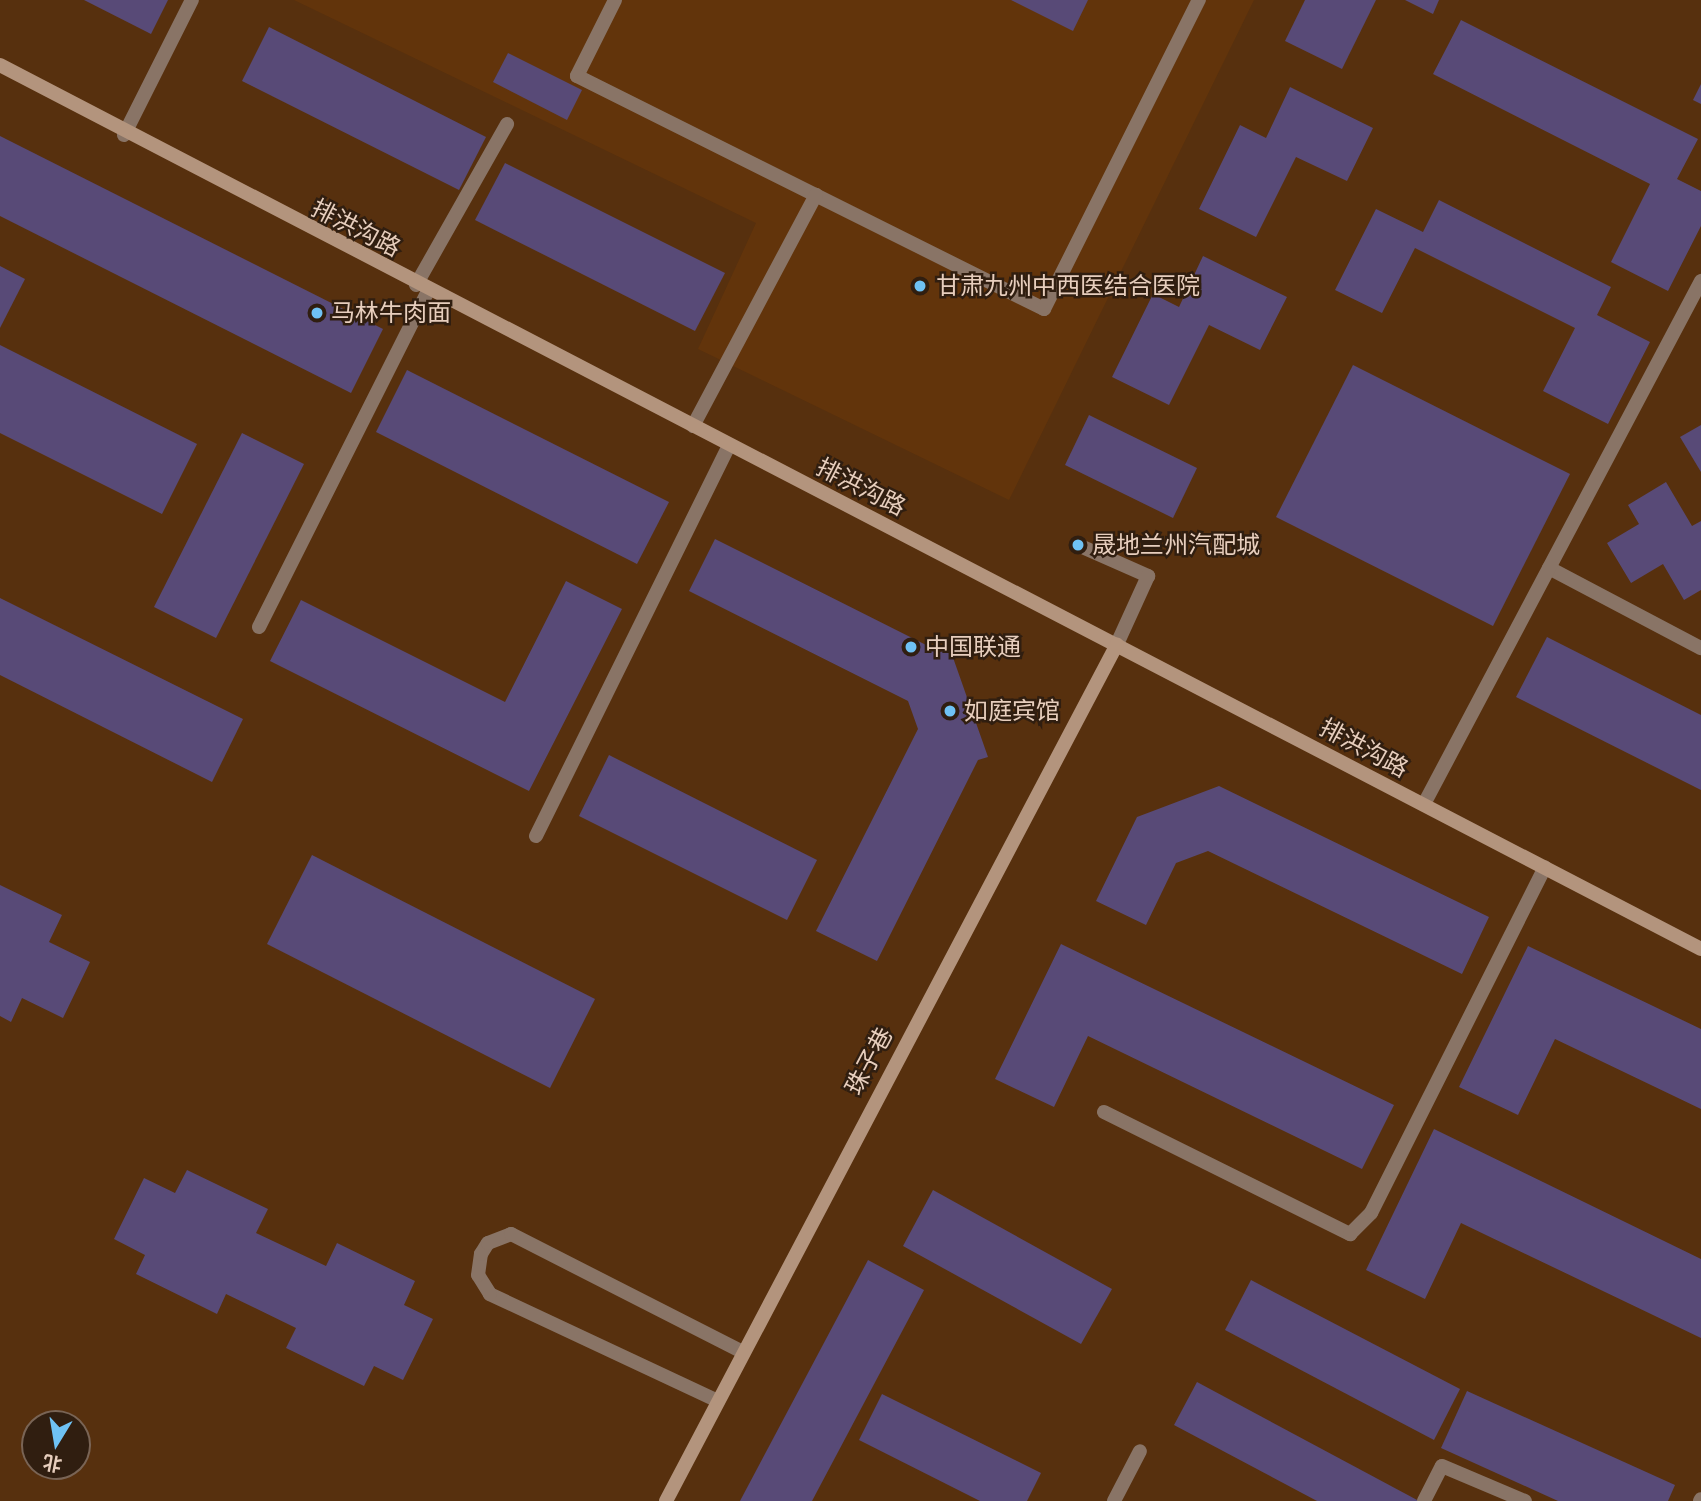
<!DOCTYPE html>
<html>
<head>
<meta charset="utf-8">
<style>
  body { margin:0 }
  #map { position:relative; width:1701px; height:1501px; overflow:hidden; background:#57300e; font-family:"IBM Plex Sans","Noto Sans SC",sans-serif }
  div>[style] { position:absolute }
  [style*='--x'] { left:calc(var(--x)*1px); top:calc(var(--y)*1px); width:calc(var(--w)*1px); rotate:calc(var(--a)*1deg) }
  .built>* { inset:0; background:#62340b }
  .building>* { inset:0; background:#584a77 }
  .lane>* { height:14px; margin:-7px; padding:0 7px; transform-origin:7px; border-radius:7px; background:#897466 }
  .street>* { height:14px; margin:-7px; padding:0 7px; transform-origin:7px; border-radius:7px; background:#897466 }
  .secondary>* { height:14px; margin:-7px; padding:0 7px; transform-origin:7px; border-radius:7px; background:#b3947d }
  .dots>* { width:19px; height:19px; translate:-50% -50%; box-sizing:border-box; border:4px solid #301e10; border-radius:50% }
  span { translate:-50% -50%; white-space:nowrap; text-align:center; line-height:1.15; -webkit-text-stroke:5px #301e10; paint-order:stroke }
  .street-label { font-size:24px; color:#e7cebd }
  .poi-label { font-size:24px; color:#e7cebd }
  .left { translate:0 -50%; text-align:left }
  .north { position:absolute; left:21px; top:1410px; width:70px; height:70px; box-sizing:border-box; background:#301e10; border:2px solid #796455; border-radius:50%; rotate:191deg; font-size:19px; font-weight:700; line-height:28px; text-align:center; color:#e7cebd }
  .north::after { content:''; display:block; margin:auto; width:24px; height:32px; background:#6fc2f4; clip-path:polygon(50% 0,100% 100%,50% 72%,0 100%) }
</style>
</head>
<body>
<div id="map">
  <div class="built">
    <div style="clip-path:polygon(294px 0,1254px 0,1009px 500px,698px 349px,756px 223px)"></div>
  </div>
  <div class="building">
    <div style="clip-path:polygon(84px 0,168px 0,151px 34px)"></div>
    <div style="clip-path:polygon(1011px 0,1088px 0,1073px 31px)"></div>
    <div style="clip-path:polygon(1305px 0,1376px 0,1342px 69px,1285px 41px)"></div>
    <div style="clip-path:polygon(1405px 0,1439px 0,1433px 14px)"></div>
    <div style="clip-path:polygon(1461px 20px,1698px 139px,1677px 179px,1701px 191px,1701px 226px,1668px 291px,1611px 262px,1650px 184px,1433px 74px)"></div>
    <div style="clip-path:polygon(269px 27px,486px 137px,459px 190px,242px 81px)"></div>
    <div style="clip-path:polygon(508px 53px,582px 90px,567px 120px,493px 82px)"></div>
    <div style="clip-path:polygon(1701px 84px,1701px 104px,1693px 100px)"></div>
    <div style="clip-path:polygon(1290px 87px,1373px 128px,1347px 181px,1296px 157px,1256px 237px,1199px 209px,1240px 125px,1266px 138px)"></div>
    <div style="clip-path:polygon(0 136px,383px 329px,351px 393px,0 216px)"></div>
    <div style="clip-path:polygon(505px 163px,725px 273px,695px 331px,475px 220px)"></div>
    <div style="clip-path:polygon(1439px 200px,1611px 287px,1597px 315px,1650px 342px,1608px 424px,1543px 391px,1575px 328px,1415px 248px,1382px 313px,1335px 290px,1376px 209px,1423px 232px)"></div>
    <div style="clip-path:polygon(1203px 256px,1287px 297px,1260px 350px,1209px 325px,1169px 405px,1112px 377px,1153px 294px,1179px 307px)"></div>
    <div style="clip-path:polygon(0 266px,25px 279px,0 328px)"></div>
    <div style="clip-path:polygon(0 345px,197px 444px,162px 514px,0 433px)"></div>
    <div style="clip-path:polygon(1353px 365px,1570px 474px,1493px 626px,1276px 517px)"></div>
    <div style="clip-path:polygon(407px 370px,669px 502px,637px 564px,376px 432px)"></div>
    <div style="clip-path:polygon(1089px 415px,1197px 468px,1173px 518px,1065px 465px)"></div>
    <div style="clip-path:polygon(1701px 425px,1701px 472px,1680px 437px)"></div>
    <div style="clip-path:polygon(242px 433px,304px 464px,216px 638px,154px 607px)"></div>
    <div style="clip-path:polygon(1666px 482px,1692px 526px,1701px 521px,1701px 590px,1684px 600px,1663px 564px,1631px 583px,1607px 543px,1639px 524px,1628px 505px)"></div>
    <div style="clip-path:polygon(715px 539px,940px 652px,950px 649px,988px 757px,978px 760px,877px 961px,816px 931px,918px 729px,908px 701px,689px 591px)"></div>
    <div style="clip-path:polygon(566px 581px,622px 609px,529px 791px,270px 661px,301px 600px,505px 702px)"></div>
    <div style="clip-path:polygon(0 598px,243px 719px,212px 782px,0 675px)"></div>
    <div style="clip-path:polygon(1547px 637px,1701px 715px,1701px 790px,1516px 697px)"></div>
    <div style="clip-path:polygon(609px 755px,817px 860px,787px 920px,579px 816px)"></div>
    <div style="clip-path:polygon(1219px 786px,1489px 917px,1462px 974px,1208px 851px,1176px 863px,1146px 925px,1096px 901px,1137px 817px)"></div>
    <div style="clip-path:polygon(312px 855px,595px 999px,550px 1088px,267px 944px)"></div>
    <div style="clip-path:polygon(0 885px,62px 915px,49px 942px,90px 962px,63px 1018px,22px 998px,11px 1022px,0 1016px)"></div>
    <div style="clip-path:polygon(1061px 944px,1394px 1105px,1362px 1169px,1088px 1036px,1054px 1107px,995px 1079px)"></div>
    <div style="clip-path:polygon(1528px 946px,1701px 1029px,1701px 1109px,1555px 1039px,1518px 1115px,1459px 1087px)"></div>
    <div style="clip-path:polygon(1434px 1129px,1701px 1259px,1701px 1338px,1461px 1223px,1425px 1299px,1366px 1270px)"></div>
    <div style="clip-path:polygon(187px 1170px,268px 1209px,256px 1233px,326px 1266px,337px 1243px,415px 1281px,404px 1305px,433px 1319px,403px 1380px,374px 1366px,364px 1386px,286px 1348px,296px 1328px,226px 1294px,217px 1314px,136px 1274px,145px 1255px,114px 1239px,144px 1178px,175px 1193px)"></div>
    <div style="clip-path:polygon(933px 1190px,1112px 1289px,1081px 1344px,903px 1246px)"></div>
    <div style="clip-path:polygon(868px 1260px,924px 1290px,812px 1501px,740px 1501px)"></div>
    <div style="clip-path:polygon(1251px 1280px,1460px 1389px,1434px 1440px,1225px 1330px)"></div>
    <div style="clip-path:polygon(1197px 1382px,1419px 1501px,1317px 1501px,1174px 1425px)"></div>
    <div style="clip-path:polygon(1467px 1391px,1675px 1485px,1668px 1501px,1558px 1501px,1441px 1448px)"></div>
    <div style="clip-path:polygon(882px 1394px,1041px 1473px,1027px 1501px,980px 1501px,859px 1440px)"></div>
  </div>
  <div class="lane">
    <div style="--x:615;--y:0;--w:85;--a:116.6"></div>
    <div style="--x:577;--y:76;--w:522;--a:26.52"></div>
    <div style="--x:1044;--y:309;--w:346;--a:-63.4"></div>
    <div style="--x:124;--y:135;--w:151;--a:-63.3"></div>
    <div style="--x:416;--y:285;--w:185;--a:-60.5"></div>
    <div style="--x:693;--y:426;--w:262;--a:-62"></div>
    <div style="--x:1078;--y:545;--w:77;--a:23.9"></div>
    <div style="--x:1148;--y:576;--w:75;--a:114.5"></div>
    <div style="--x:259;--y:627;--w:376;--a:-63.3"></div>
    <div style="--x:536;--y:836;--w:436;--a:-63.7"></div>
    <div style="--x:718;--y:1401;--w:252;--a:-154.9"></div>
    <div style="--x:490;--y:1294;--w:22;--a:-122"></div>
    <div style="--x:478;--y:1275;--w:21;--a:-82"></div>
    <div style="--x:481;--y:1254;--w:13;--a:-58"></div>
    <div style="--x:488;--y:1243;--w:25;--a:-21"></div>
    <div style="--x:511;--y:1234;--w:260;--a:27"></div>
    <div style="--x:1114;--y:1501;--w:56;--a:-62.5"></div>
    <div style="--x:1424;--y:1501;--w:39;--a:-63"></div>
    <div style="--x:1442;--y:1466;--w:90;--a:22.9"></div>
    <div style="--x:1700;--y:1501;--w:2;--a:-63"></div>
  </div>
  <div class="street">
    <div style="--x:1549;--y:568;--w:172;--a:27.8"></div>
    <div style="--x:1424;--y:804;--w:592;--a:-62.09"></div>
    <div style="--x:1104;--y:1112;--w:275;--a:26.4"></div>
    <div style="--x:1350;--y:1234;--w:30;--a:-45"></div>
    <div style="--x:1371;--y:1213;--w:387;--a:-63.3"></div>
  </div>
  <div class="secondary">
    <div style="--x:0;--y:65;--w:1917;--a:27.46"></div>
    <div style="--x:666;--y:1501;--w:968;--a:-62.24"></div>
  </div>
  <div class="dots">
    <div style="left:920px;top:286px;background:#6fc2f4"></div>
    <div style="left:317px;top:313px;background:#6fc2f4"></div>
    <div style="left:1078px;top:545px;background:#6fc2f4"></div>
    <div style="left:911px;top:647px;background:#6fc2f4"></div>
    <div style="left:950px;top:711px;background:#6fc2f4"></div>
  </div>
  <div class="street-label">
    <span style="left:356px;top:228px;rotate:27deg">排洪沟路</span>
    <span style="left:861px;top:487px;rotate:27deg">排洪沟路</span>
    <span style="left:1364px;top:748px;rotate:28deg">排洪沟路</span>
    <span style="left:869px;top:1061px;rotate:-62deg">珠子巷</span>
  </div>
  <div class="poi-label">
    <span class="left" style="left:936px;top:286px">甘肃九州中西医结合医院</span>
    <span class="left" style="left:331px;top:313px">马林牛肉面</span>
    <span class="left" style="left:1092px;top:545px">晟地兰州汽配城</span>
    <span class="left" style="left:925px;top:647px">中国联通</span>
    <span class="left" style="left:964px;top:711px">如庭宾馆</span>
  </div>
  <div class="north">北</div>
</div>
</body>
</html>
